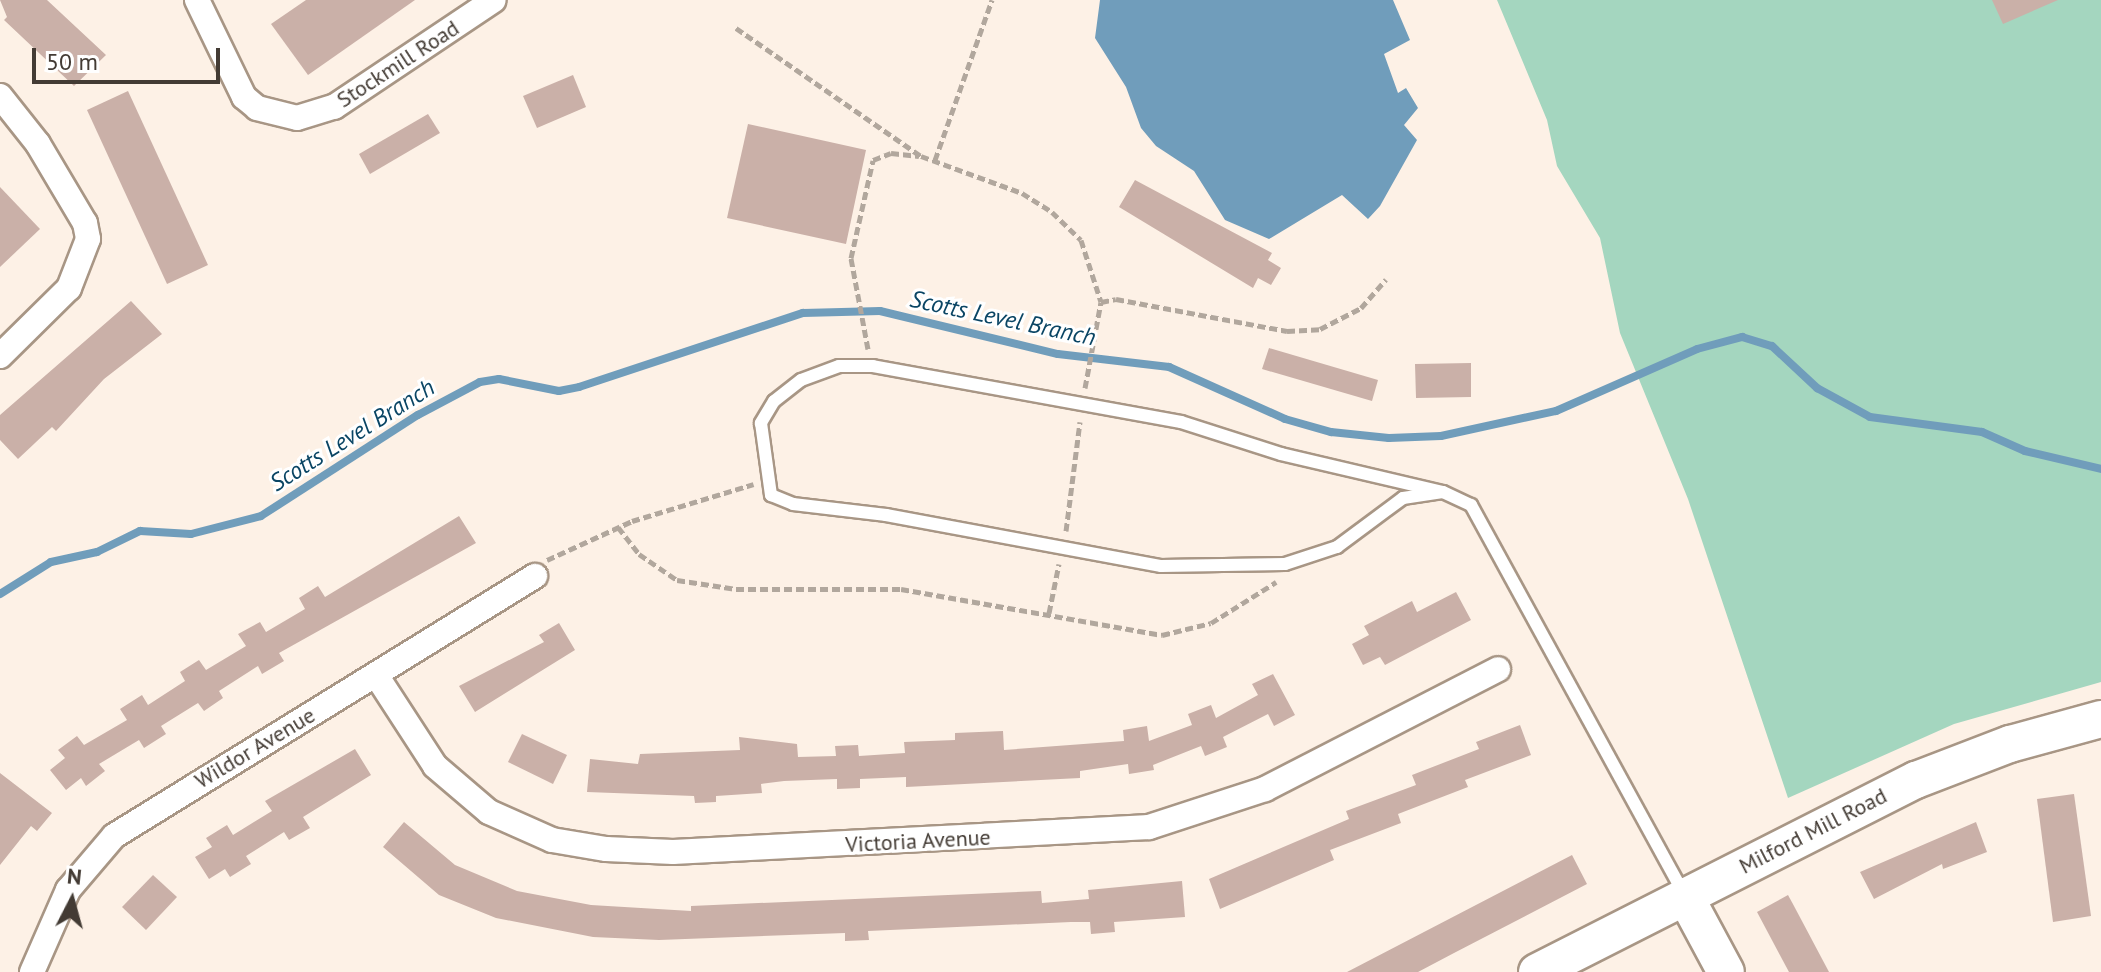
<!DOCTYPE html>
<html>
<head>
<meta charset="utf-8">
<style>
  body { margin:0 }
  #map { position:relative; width:2101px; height:972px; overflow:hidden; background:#fdf1e6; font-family:"PT Sans",sans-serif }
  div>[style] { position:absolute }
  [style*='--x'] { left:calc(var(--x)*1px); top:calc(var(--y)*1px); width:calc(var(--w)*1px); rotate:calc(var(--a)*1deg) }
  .green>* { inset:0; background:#a4d6bf }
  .water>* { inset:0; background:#709dbb }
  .stream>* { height:8px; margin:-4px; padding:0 4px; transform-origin:4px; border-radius:4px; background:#709dbb }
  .building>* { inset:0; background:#cab0a8 }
  .path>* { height:5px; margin-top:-2.5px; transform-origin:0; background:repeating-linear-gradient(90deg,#b1a79d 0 8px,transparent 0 12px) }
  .roads { filter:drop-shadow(2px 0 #a89685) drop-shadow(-2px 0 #a89685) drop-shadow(0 2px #a89685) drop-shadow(0 -2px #a89685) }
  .lane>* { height:12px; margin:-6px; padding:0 6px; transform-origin:6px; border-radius:6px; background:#fff }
  .street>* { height:24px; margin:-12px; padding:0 12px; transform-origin:12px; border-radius:12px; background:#fff }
  .secondary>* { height:36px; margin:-18px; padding:0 18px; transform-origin:18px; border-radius:18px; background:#fff }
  span { translate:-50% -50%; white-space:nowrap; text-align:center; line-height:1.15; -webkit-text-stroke:6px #fff; paint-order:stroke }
  .street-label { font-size:22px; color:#433b34 }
  .water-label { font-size:24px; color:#0a4564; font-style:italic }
  .north { position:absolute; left:32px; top:860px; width:80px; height:80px; -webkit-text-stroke:6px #fff; paint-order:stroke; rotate:6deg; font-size:22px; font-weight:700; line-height:32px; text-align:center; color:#433b34 }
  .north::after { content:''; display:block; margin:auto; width:28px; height:36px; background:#433b34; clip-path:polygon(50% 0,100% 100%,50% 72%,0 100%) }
  .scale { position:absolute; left:32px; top:48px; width:188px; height:36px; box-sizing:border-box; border:4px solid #433b34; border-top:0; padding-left:10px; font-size:24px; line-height:28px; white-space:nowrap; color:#433b34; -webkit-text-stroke:6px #fff; paint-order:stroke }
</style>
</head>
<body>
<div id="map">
  <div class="green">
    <div style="clip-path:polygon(1497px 0,2101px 0,2101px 682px,1954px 724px,1788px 798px,1688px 499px,1620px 333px,1600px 238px,1557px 166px,1547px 120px)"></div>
  </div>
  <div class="water">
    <div style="clip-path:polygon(1100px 0,1393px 0,1410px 40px,1384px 54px,1398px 93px,1406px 88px,1418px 108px,1404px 125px,1417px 140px,1380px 206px,1368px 219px,1342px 195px,1269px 239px,1225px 220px,1194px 171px,1156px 146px,1141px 128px,1126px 87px,1095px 38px)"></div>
  </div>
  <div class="stream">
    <div style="--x:0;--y:594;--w:60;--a:-32.1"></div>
    <div style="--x:51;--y:562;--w:47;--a:-12.3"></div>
    <div style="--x:97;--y:552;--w:48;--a:-26"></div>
    <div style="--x:140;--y:531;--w:51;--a:3.4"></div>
    <div style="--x:191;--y:534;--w:72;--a:-14.4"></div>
    <div style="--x:261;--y:516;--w:187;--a:-32.8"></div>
    <div style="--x:418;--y:415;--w:70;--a:-28"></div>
    <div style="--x:480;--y:382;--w:19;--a:-9"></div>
    <div style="--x:499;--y:379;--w:61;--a:11.3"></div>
    <div style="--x:559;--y:391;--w:20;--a:-11"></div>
    <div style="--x:579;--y:387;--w:236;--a:-18.3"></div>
    <div style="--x:803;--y:313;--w:77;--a:-1.5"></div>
    <div style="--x:880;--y:311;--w:183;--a:13.6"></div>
    <div style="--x:1058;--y:354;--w:112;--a:6.7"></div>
    <div style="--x:1169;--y:367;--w:127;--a:24.1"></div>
    <div style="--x:1285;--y:419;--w:48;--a:15.8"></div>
    <div style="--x:1331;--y:432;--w:58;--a:5.9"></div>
    <div style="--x:1389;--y:438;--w:52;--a:-2.2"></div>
    <div style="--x:1441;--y:436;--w:118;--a:-12.3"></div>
    <div style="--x:1556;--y:411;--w:154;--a:-23.7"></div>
    <div style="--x:1697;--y:349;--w:47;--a:-14.9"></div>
    <div style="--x:1742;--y:337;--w:31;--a:17"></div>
    <div style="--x:1772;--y:346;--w:62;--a:43"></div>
    <div style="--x:1817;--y:388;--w:60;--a:28.7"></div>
    <div style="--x:1870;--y:417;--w:113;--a:7.6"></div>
    <div style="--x:1982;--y:432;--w:47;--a:23.8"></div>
    <div style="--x:2025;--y:451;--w:78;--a:13.3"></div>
  </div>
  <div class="building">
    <div style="clip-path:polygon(0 0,47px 0,106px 55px,74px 86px,4px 20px,7px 17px)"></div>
    <div style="clip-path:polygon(306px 0,415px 0,308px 75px,271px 24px)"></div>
    <div style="clip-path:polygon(1992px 0,2058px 0,2003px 24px)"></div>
    <div style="clip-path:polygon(573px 75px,586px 107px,537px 128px,523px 96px)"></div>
    <div style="clip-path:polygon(128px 91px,208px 265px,167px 284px,87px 110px)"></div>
    <div style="clip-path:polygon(428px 114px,440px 133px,370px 174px,359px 154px)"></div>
    <div style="clip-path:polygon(748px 124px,866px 150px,846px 244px,727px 218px)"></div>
    <div style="clip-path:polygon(1135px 180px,1272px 253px,1268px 260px,1281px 268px,1271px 285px,1258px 278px,1253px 288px,1119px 207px)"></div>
    <div style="clip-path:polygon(0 187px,40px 229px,0 267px)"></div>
    <div style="clip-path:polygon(131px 301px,162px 334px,104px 379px,56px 431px,52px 427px,18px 459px,0 440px,0 415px)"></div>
    <div style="clip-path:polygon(1269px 348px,1378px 380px,1372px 401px,1262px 369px)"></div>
    <div style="clip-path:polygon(1471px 363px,1471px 397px,1416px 398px,1415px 364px)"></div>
    <div style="clip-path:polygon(459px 516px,476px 543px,279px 653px,284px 661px,262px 674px,258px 666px,219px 691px,223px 698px,204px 711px,198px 703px,161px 726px,166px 734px,144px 748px,139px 740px,99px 764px,105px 771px,86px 786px,81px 778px,66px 790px,50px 770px,65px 758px,58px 750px,77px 736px,84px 745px,127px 720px,120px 709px,142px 695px,148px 705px,185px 681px,180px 672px,199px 660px,206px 670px,246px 646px,238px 634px,260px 622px,266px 632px,305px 609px,299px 598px,318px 586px,325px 597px)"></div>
    <div style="clip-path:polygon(1456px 592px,1471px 620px,1385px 665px,1380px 657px,1363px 665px,1352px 644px,1369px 635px,1364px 626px,1412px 601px,1417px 612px)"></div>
    <div style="clip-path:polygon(559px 623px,575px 650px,475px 712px,459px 686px,544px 642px,539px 635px)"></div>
    <div style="clip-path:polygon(1273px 674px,1295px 715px,1274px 726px,1268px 714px,1223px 737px,1227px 747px,1205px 756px,1201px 746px,1153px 765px,1154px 770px,1129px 774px,1128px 764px,1080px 771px,1080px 778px,906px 787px,906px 777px,860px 779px,860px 788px,837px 789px,837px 779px,784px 781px,761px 784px,762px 793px,716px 796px,716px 802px,695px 803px,694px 796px,587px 792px,590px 759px,638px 764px,640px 754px,740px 750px,739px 737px,797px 744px,798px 757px,836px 756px,835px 746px,858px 745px,859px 756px,905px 753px,904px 742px,955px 740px,955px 733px,1003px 731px,1004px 750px,1124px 741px,1123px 730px,1147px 726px,1149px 741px,1192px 725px,1188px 714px,1211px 705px,1216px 718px,1258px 695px,1252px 684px)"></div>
    <div style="clip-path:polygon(1520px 725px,1531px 755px,1465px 780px,1468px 787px,1398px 814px,1401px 823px,1330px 850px,1334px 860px,1220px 909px,1209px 879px,1349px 819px,1346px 811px,1416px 785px,1412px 775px,1479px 749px,1476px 742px)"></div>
    <div style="clip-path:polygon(522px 734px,567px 755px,553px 784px,508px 762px)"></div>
    <div style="clip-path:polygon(355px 749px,371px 775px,303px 817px,310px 828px,289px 840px,284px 832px,246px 856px,251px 864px,230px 877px,225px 869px,209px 879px,195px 857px,212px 847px,206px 838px,227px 825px,233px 835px,272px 811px,265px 801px)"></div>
    <div style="clip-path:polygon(0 773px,52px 813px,37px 831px,31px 826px,0 865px)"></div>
    <div style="clip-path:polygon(2074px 794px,2091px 916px,2053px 922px,2037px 799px)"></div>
    <div style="clip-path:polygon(404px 822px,455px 865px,517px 891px,591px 905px,691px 911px,691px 906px,1041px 891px,1042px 903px,1089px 899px,1088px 890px,1182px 881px,1185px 917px,1114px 922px,1115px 932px,1091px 934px,1090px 922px,1071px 922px,868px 931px,869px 940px,845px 941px,845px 933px,659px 940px,593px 937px,496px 918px,439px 895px,383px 847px)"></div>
    <div style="clip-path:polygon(1976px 822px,1987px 852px,1943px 869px,1942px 864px,1874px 899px,1860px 872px)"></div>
    <div style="clip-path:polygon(1572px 855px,1587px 884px,1454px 953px,1418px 972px,1347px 972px)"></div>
    <div style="clip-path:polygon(153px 875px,177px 897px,146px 930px,122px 907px)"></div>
    <div style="clip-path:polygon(1788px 895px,1794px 906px,1829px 972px,1789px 972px,1757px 912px)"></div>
  </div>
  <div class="path">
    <div style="--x:736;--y:28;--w:225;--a:34.7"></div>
    <div style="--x:921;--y:156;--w:108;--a:20.1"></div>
    <div style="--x:1022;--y:193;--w:36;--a:32"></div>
    <div style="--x:1052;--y:212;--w:40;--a:44"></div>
    <div style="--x:1081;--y:240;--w:65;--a:72.1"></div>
    <div style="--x:935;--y:160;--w:170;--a:-70.4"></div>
    <div style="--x:868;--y:349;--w:93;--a:-100.6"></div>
    <div style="--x:851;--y:258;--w:100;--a:-77.3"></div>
    <div style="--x:873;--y:160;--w:19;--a:-21"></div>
    <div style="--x:891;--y:153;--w:28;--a:6"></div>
    <div style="--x:1085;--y:388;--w:87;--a:-79.5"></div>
    <div style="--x:1101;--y:302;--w:15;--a:-11"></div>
    <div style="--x:1116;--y:299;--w:174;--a:10.6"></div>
    <div style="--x:1287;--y:331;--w:33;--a:-3"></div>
    <div style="--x:1320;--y:329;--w:46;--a:-27.1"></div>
    <div style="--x:1361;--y:308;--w:38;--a:-49"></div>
    <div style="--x:618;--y:527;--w:34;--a:52"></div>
    <div style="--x:639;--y:554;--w:46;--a:34.4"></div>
    <div style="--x:677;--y:580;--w:60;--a:8.7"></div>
    <div style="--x:736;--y:589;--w:165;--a:0"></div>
    <div style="--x:901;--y:589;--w:265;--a:10"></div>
    <div style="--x:1162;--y:635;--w:50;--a:-13.8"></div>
    <div style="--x:1211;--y:623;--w:77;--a:-32.2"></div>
    <div style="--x:1066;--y:531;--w:110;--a:-82.7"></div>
    <div style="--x:547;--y:560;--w:94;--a:-24.6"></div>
    <div style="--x:632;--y:521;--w:127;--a:-16.9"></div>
    <div style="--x:1049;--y:613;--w:50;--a:-78.5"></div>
  </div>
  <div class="roads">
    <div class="lane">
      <div style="--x:1443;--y:492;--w:166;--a:-166.8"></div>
      <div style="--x:1281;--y:454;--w:105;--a:-162.3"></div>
      <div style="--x:1181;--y:422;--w:313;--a:-169.7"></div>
      <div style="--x:873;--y:366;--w:34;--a:180"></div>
      <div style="--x:839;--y:366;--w:40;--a:159.8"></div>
      <div style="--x:801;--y:380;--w:34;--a:142"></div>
      <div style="--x:774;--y:401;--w:26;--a:121"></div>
      <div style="--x:761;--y:423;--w:73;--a:82.1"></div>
      <div style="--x:771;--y:495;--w:24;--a:22"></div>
      <div style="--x:793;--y:504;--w:94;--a:6.7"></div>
      <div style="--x:886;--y:515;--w:280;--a:10.5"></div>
      <div style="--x:1161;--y:566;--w:124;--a:-0.9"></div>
      <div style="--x:1285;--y:564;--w:55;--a:-18.1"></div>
      <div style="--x:1337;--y:547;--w:82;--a:-36.6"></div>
      <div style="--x:1403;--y:498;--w:40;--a:-8.5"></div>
      <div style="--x:1443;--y:492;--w:31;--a:25"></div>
      <div style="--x:1471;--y:505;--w:442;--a:61.3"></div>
    </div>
    <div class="street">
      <div style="--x:197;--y:0;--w:108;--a:64.1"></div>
      <div style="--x:244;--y:97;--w:17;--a:40"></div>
      <div style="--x:257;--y:108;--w:41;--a:14"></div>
      <div style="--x:297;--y:118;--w:39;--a:-17"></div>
      <div style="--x:334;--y:107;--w:192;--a:-33.8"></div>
      <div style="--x:0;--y:96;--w:61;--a:51.6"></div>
      <div style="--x:38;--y:144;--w:92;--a:59.3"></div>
      <div style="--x:85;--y:223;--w:16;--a:79"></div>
      <div style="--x:88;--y:239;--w:53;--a:111.2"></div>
      <div style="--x:69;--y:288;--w:97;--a:135.4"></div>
      <div style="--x:376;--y:675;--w:108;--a:57"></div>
      <div style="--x:435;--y:766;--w:71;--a:40.4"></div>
      <div style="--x:489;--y:812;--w:69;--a:24"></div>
      <div style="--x:552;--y:840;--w:55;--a:9.5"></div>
      <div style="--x:606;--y:849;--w:67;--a:2.6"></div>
      <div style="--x:673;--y:852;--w:477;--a:-3"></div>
      <div style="--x:1149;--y:827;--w:122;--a:-18.1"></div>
      <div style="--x:1265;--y:789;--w:262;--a:-27.2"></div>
      <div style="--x:32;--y:972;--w:90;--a:-66.3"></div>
      <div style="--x:68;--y:890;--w:71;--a:-49.6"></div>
      <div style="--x:114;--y:836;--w:495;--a:-31.7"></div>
    </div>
    <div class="secondary">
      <div style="--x:1685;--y:896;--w:86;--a:61.7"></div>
      <div style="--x:1537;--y:972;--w:425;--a:-26.9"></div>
      <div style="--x:1916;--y:780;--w:101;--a:-21"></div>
      <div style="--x:2010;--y:744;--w:94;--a:-15.4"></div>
    </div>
  </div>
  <div class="street-label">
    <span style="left:398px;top:64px;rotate:-33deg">Stockmill Road</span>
    <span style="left:255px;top:748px;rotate:-31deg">Wildor Avenue</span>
    <span style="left:1813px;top:831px;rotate:-27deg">Milford Mill Road</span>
    <span style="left:918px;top:841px;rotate:-3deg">Victoria Avenue</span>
  </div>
  <div class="water-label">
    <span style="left:1003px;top:318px;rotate:12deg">Scotts Level Branch</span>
    <span style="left:352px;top:435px;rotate:-32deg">Scotts Level Branch</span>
  </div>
  <div class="north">N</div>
  <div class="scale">50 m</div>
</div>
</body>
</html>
